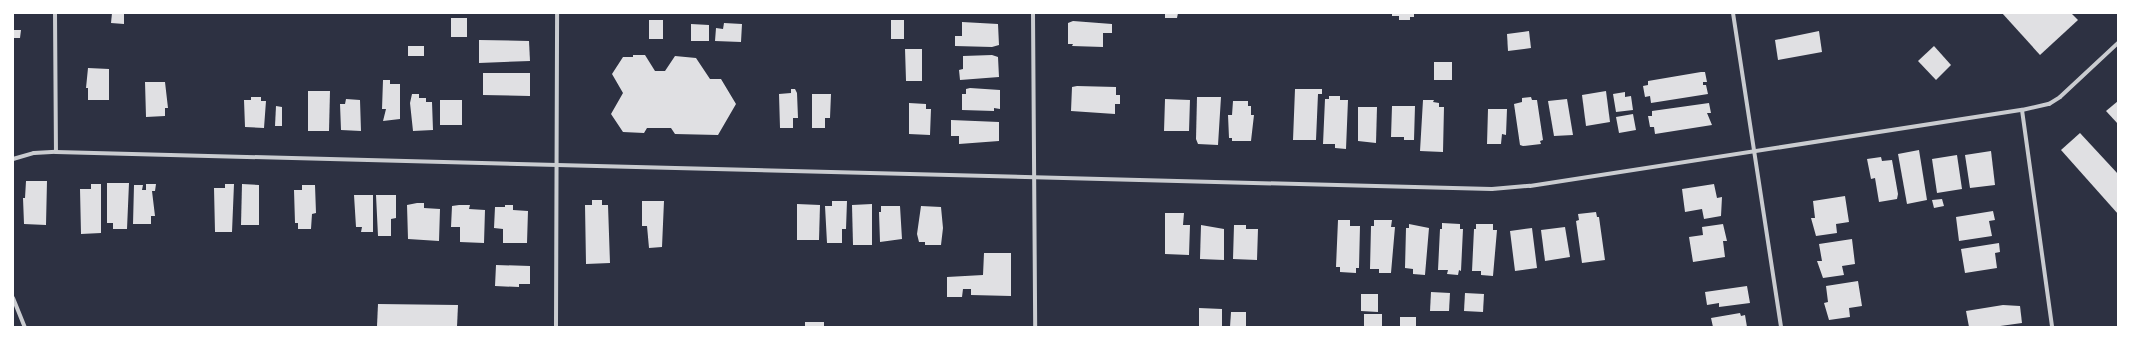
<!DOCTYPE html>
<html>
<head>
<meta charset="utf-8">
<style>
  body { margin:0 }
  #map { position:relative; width:2131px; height:340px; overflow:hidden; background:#2d3142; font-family:Montserrat,sans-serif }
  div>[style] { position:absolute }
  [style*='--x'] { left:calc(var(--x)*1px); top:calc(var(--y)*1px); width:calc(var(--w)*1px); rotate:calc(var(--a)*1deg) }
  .building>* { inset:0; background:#e0e0e3 }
  .minor>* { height:4px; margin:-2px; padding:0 2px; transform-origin:2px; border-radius:2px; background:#caccd0 }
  span { translate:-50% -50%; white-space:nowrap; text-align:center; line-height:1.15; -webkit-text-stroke:3.5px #fff; paint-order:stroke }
  .frame { position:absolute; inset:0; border:14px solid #fff; pointer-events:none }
</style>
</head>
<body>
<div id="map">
  <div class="building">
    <div style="clip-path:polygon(112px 13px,124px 13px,124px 24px,111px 23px)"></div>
    <div style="clip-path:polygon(1165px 13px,1178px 13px,1177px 18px,1165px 18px)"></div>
    <div style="clip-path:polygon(1392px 13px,1414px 13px,1414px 17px,1410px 17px,1410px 20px,1399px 20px,1399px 16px,1392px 16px)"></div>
    <div style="clip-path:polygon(2002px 13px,2071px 13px,2078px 20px,2040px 55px)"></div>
    <div style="clip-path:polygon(451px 18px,467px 18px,467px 37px,451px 37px)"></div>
    <div style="clip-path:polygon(649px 20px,663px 20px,663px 39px,649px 39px)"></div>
    <div style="clip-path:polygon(891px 20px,904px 20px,904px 39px,891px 39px)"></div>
    <div style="clip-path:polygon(1073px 21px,1112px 24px,1112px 33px,1103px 33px,1103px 47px,1072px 46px,1073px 44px,1068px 44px,1068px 23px)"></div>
    <div style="clip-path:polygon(962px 22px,998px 24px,999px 45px,992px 47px,955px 46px,955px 36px,962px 36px)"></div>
    <div style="clip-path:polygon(724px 23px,742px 24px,741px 42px,715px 41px,716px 28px,723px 29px)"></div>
    <div style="clip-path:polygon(691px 24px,709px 25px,709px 41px,691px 41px)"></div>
    <div style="clip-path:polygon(13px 30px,21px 30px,20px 38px,13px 38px)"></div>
    <div style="clip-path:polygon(1529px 31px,1531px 48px,1508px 51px,1507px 34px)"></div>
    <div style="clip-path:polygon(1819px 31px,1822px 52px,1778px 60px,1775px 40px)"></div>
    <div style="clip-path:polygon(479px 40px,529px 41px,530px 61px,479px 63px)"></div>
    <div style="clip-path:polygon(408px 46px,424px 46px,424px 56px,408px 56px)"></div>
    <div style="clip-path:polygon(1934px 46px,1951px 65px,1936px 80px,1918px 61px)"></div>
    <div style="clip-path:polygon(905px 49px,922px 49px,922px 81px,906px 81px)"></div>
    <div style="clip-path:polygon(633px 55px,645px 55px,655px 71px,665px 71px,675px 56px,696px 58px,710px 79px,721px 79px,736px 104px,718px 135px,675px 134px,671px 128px,647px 128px,644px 133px,623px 132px,611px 114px,623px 93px,612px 74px,623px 57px,633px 57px)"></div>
    <div style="clip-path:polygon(992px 55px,998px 57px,999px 77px,960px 80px,959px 70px,963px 69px,963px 56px)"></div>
    <div style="clip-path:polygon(1434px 62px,1452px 62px,1452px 80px,1434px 80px)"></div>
    <div style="clip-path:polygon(88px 68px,109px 69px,109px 100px,88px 100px,88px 88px,86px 88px)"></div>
    <div style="clip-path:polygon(1701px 72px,1705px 72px,1707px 82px,1703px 82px,1703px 85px,1706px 85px,1708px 94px,1651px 103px,1650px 96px,1645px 97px,1643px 86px,1648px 85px,1648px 81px)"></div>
    <div style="clip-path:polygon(483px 73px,530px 73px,530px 96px,483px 95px)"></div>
    <div style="clip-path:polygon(383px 80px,390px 80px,390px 84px,400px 84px,400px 119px,383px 121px,386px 109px,382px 109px)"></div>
    <div style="clip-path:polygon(145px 82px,165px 82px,168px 108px,165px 108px,165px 116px,146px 117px)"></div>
    <div style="clip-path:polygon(1077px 86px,1116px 87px,1116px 95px,1120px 95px,1120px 104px,1115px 104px,1115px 114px,1071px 111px,1072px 87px)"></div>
    <div style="clip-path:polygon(970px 88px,1000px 90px,1000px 109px,994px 108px,994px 111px,962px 110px,962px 94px,966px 94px,966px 89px)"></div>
    <div style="clip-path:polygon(791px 89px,795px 89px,797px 93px,798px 118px,793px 118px,793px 128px,780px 128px,779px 94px,791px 93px)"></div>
    <div style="clip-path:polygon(1295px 89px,1322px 89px,1322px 94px,1318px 94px,1316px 140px,1293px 140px)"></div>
    <div style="clip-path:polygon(308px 91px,330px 91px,329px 131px,308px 131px)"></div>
    <div style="clip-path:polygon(1606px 91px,1610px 122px,1586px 126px,1582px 95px)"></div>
    <div style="clip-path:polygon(1625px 92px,1625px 97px,1631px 96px,1633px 110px,1616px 112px,1613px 94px)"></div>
    <div style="clip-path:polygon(412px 94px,419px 94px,419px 98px,426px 98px,426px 102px,432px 102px,433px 130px,413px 131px,410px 103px)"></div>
    <div style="clip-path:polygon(812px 94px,831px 94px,830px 118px,825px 118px,825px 128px,812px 128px)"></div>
    <div style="clip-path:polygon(1329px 96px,1340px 96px,1340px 100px,1348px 100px,1346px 149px,1335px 148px,1335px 144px,1323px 144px,1325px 99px,1329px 99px)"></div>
    <div style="clip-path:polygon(251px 97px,261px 97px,261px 101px,266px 101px,264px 128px,245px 127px,244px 100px,251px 100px)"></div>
    <div style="clip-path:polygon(1197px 97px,1221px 97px,1218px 145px,1198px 144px,1196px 139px)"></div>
    <div style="clip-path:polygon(1531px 97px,1532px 100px,1537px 100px,1543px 140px,1540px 141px,1541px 144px,1523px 146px,1520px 145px,1514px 104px,1522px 102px,1522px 98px)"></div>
    <div style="clip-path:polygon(346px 99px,360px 100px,361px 131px,341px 130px,340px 104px,345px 104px)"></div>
    <div style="clip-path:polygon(1165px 99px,1190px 100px,1189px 131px,1164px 131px)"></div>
    <div style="clip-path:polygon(1567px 99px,1573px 135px,1554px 136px,1548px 101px)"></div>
    <div style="clip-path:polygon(440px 100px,462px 100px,462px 125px,440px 125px)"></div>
    <div style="clip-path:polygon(1423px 100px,1434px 100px,1433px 102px,1439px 103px,1439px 107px,1444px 107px,1443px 152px,1420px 151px)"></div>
    <div style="clip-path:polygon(1233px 101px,1248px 101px,1248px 106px,1251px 106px,1251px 115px,1254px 115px,1251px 141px,1232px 141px,1232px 138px,1229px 138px,1228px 115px,1232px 115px)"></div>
    <div style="clip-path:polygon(2118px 101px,2118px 124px,2106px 111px)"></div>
    <div style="clip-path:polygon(909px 103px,926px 104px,926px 109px,931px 109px,930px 135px,909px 134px)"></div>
    <div style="clip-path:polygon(1709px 103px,1711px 113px,1707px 113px,1712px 125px,1655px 134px,1654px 127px,1650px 127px,1648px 116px,1652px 116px,1652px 111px)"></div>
    <div style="clip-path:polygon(276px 106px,282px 107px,282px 126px,275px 126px)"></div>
    <div style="clip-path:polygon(1392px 106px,1415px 106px,1414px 140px,1404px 140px,1404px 137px,1391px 137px)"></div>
    <div style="clip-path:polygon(1358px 107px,1377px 107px,1376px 143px,1358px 141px)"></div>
    <div style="clip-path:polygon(1488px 109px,1507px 109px,1506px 135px,1502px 134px,1501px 144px,1487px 144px)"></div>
    <div style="clip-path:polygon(1633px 114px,1636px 130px,1619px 133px,1616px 117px)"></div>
    <div style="clip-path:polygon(951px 120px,999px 122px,999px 141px,959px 144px,959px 136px,951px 136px)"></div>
    <div style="clip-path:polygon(2080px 133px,2118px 174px,2118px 214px,2061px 150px)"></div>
    <div style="clip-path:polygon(1919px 150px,1927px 200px,1907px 204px,1898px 154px)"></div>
    <div style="clip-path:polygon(1991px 151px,1995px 185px,1970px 188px,1965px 155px)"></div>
    <div style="clip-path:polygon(1957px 155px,1962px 189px,1937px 193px,1932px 159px)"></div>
    <div style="clip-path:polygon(1881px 157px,1882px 161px,1892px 160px,1898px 194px,1897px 199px,1879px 202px,1875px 178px,1871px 179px,1867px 159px)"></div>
    <div style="clip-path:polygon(26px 181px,47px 181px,46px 225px,24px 224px,23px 198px,25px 198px)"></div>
    <div style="clip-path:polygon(107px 183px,129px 183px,127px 229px,113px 229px,113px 223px,107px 223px)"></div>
    <div style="clip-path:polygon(91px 184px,101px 184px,101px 233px,81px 234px,80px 189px,91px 189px)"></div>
    <div style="clip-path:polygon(146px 184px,156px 184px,155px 191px,152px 191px,155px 216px,151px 216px,151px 224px,133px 224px,134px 185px,143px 185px,142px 190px,146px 190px)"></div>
    <div style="clip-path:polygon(225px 184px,234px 184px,232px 232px,215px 232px,214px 188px,225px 188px)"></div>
    <div style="clip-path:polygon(242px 184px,259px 185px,259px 225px,241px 225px)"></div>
    <div style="clip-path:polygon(1714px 184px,1717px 198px,1722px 197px,1721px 216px,1704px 219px,1702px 209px,1685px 212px,1682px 189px)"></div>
    <div style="clip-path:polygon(302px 185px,315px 185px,316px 213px,312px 214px,311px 229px,298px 229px,298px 223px,295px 223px,294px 190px,302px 190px)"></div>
    <div style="clip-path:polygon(354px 195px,373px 195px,373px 232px,361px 232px,362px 227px,356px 227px)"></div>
    <div style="clip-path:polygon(376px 195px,396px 195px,396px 218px,391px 219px,391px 236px,378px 236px)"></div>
    <div style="clip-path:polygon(1845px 196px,1849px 222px,1836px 224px,1837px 233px,1816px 236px,1811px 218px,1815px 218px,1813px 201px)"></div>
    <div style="clip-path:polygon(1942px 199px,1944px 206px,1934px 208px,1932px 200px)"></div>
    <div style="clip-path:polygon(592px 200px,602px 200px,602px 205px,608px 205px,610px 263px,586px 264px,585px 205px,592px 205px)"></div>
    <div style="clip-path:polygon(642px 201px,664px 201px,662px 247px,649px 248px,647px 226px,642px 226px)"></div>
    <div style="clip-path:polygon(832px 201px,847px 201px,846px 229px,842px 229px,842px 243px,827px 243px,825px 206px,832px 206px)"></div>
    <div style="clip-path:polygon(417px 203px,424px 203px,424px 208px,440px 209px,439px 241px,408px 239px,407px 205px)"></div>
    <div style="clip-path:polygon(797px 204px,820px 205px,819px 240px,797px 240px)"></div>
    <div style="clip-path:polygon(872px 204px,872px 245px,853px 245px,852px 205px)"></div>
    <div style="clip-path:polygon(459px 205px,470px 205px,469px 209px,485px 210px,484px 243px,460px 242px,460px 227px,451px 227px,452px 206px)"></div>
    <div style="clip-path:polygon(505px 205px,513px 205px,513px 210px,528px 211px,527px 243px,503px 243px,503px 229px,494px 228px,495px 207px,505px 207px)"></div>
    <div style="clip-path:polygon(881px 206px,900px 206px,902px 239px,880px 242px,879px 212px,881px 212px)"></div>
    <div style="clip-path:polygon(921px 206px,941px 207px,943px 228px,941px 245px,925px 245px,925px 242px,919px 242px,917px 234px)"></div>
    <div style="clip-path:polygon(1993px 211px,1995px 220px,1989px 221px,1992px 236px,1959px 241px,1956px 217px)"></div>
    <div style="clip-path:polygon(1596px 212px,1597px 217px,1599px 217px,1605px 260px,1582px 263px,1576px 221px,1579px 220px,1578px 214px)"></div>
    <div style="clip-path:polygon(1165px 213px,1184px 213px,1183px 225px,1190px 225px,1189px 255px,1165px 254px)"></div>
    <div style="clip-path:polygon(1338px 220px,1350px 220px,1350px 226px,1360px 226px,1359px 268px,1356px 268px,1356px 273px,1340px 272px,1340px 267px,1336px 267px)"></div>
    <div style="clip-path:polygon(1374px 220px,1392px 220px,1391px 227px,1395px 227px,1391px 273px,1379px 273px,1379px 269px,1370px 269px,1371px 226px,1374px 226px)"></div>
    <div style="clip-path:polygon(1442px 223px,1460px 224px,1460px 229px,1463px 229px,1461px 271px,1459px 270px,1458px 275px,1447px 274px,1448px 270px,1438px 270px,1440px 229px,1442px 229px)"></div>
    <div style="clip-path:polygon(1409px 224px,1429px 228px,1425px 275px,1413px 274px,1413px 269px,1405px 268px,1406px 228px,1409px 228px)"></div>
    <div style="clip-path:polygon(1476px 224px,1493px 224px,1493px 230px,1497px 230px,1493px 276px,1481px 275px,1481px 271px,1472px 271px,1474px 229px,1476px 229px)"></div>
    <div style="clip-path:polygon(1723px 224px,1727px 241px,1723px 241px,1725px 257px,1693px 262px,1689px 237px,1703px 235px,1702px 227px)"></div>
    <div style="clip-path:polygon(1201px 225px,1224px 229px,1224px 260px,1200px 259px)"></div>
    <div style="clip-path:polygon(1234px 225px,1246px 225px,1246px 229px,1258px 229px,1257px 260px,1233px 259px)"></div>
    <div style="clip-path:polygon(1565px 227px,1570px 257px,1545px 261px,1541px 230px)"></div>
    <div style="clip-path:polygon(1532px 228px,1537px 268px,1515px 271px,1510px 231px)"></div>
    <div style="clip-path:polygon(1852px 239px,1855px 264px,1842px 266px,1844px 275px,1823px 278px,1817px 261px,1822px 261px,1819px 244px)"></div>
    <div style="clip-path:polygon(1999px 243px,2000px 252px,1995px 253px,1997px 268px,1965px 273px,1961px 249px)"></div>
    <div style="clip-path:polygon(984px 253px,1011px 253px,1011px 296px,971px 295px,971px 289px,963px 289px,962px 297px,947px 297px,947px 277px,983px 275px)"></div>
    <div style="clip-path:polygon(496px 265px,530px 266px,530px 284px,519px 284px,519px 287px,495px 286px)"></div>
    <div style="clip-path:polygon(1858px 281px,1862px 306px,1849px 308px,1850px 317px,1829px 320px,1824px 303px,1828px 302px,1826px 286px)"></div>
    <div style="clip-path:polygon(1747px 286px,1750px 303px,1719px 307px,1719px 303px,1707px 305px,1705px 292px)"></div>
    <div style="clip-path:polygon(1431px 292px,1450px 293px,1449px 311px,1430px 311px)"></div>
    <div style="clip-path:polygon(1465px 293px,1484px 294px,1483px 312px,1464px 311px)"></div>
    <div style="clip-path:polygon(1361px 294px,1378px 294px,1378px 312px,1361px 311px)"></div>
    <div style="clip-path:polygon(378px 304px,458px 305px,457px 327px,377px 326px)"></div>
    <div style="clip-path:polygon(2003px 305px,2020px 306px,2022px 323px,1993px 327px,1969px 327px,1966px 311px)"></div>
    <div style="clip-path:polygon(1199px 308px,1222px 309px,1222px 327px,1199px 327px)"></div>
    <div style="clip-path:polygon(1231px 312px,1246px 312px,1246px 327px,1230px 327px)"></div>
    <div style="clip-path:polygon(1740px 313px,1741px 316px,1745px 315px,1747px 327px,1713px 327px,1711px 318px)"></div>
    <div style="clip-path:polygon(1364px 314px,1382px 314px,1382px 327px,1364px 327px)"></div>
    <div style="clip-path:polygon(1400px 317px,1416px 317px,1416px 327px,1400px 327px)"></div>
    <div style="clip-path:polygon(805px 322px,824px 322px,824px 327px,805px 327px)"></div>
  </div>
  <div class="minor">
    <div style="--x:55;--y:13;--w:139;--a:89.6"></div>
    <div style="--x:1033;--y:13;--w:314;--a:89.6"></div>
    <div style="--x:1733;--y:13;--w:318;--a:81.3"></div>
    <div style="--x:2022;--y:110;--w:219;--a:82.1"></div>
    <div style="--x:13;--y:159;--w:22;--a:-16"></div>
    <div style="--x:34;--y:153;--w:22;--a:-3"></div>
    <div style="--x:56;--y:152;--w:1436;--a:1.48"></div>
    <div style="--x:1492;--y:189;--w:38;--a:-5"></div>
    <div style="--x:1530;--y:186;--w:498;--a:-8.8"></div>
    <div style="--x:2022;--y:110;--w:28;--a:-13"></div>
    <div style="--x:2049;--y:104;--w:13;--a:-32"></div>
    <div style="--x:2060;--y:97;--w:79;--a:-43"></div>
    <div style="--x:13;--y:298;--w:31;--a:68"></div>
    <div style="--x:556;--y:327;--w:314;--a:-89.8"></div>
  </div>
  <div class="frame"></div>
</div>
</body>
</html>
